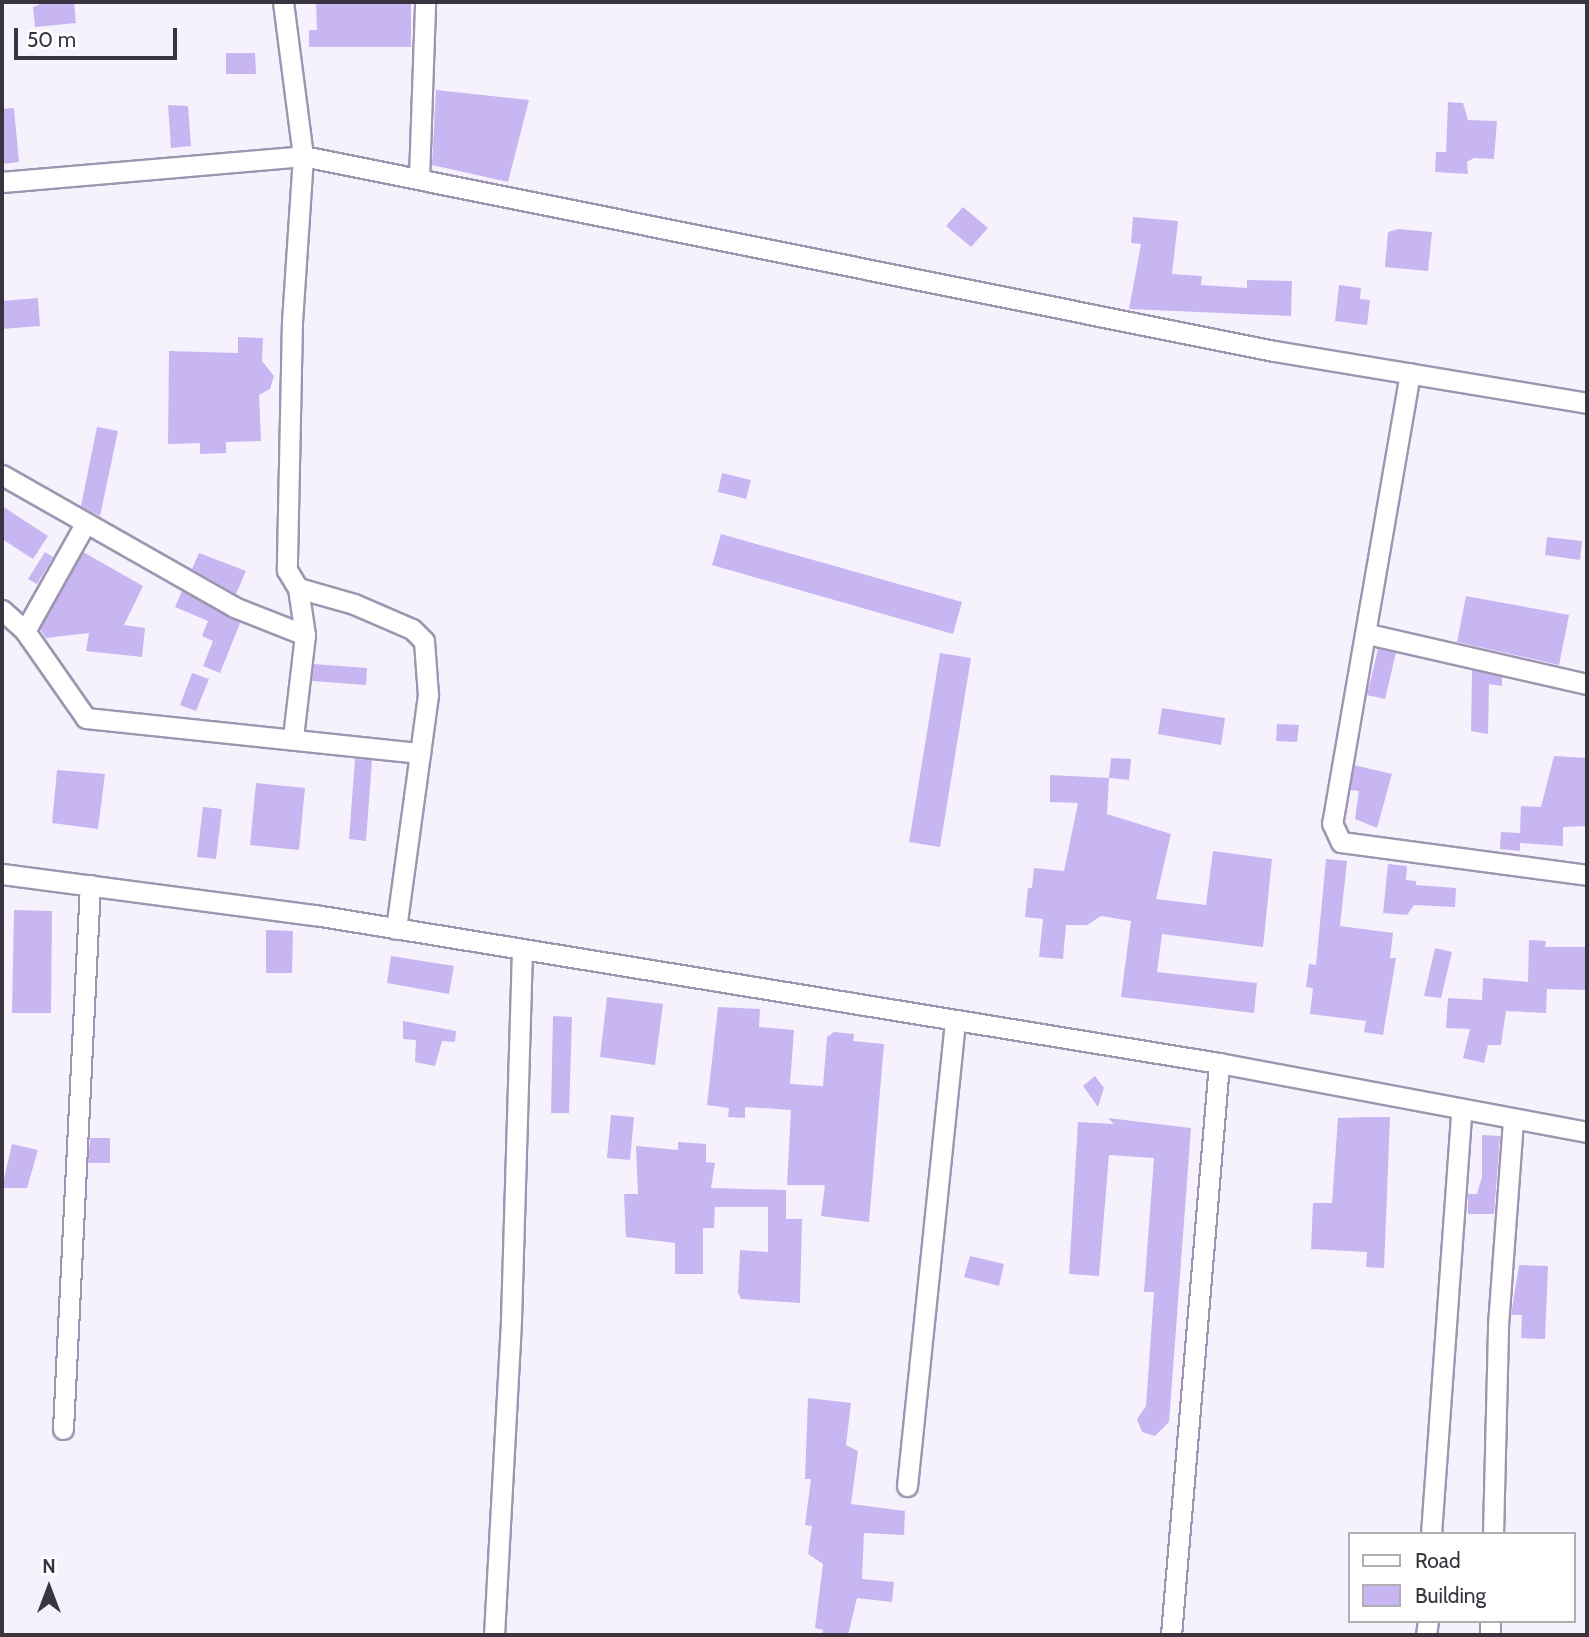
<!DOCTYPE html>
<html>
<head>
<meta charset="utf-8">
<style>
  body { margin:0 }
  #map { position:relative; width:1589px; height:1637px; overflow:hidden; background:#f5f2fe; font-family:Cabin,sans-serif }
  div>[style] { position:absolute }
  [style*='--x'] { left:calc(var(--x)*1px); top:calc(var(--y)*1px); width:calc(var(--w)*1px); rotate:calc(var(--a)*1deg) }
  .building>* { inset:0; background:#c8b6f3 }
  .roads { filter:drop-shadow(2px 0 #9e96b1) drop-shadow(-2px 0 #9e96b1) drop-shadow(0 2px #9e96b1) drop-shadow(0 -2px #9e96b1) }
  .minor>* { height:19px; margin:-9.5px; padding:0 9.5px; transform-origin:9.5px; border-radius:9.5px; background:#fff }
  span { translate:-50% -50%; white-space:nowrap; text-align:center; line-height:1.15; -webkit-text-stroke:6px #fff; paint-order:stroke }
  .frame { position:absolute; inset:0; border:4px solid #383540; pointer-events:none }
  .legend { position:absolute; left:1348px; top:1532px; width:228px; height:91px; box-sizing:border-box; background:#fff; border:2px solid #afaeb3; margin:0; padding:9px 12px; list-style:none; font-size:21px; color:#383540 }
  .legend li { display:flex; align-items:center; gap:14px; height:35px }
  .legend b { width:35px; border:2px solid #afaeb3 }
  .north { position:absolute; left:14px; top:1553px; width:70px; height:70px; -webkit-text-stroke:5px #fff; paint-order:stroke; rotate:0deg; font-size:19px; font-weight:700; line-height:28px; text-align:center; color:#383540 }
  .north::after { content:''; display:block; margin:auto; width:24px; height:32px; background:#383540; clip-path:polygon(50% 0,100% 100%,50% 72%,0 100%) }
  .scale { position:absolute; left:14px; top:28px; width:163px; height:32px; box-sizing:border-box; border:4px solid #383540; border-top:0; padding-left:9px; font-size:21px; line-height:24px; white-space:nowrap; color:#383540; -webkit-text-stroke:5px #fff; paint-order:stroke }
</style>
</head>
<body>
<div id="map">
  <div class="building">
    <div style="clip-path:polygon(45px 2px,74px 2px,76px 23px,35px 27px,33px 7px)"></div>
    <div style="clip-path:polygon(316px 2px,411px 2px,411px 47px,309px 47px,309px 30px,317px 30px)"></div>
    <div style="clip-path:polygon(226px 53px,255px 53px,256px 74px,226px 74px)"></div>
    <div style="clip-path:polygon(436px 90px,529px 100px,508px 182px,432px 165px)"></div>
    <div style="clip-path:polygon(1448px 102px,1463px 103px,1468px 120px,1497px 121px,1494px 159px,1474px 158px,1467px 162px,1468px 174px,1435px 172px,1436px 152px,1446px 152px)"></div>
    <div style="clip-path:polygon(168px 105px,188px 106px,191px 146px,171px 148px)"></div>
    <div style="clip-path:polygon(14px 108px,19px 162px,2px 164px,2px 109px)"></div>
    <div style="clip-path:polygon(963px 207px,988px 228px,971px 247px,946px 226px)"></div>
    <div style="clip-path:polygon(1133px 217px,1178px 221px,1172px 274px,1202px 276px,1201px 285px,1247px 288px,1247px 280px,1292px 281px,1291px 316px,1129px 309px,1141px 244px,1131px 243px)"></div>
    <div style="clip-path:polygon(1398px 229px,1432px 232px,1428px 271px,1385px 267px,1388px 232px)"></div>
    <div style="clip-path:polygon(1339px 285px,1361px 288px,1360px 299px,1370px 300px,1367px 325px,1335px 321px)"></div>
    <div style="clip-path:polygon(38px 298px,40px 326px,2px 329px,2px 301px)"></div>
    <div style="clip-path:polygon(238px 337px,263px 338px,262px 361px,274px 376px,270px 389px,259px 395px,261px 441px,226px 442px,226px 453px,200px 454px,200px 443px,168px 444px,169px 351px,238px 353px)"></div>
    <div style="clip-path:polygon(97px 427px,118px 431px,100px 516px,81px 506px)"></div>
    <div style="clip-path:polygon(722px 473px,751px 480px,746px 499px,718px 492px)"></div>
    <div style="clip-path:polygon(2px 506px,48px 536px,33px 559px,2px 539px)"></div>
    <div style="clip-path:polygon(721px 534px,962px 602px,953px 634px,712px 565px)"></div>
    <div style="clip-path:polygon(1547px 537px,1582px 541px,1580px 560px,1545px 555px)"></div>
    <div style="clip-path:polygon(45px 552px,53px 557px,37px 584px,28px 579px)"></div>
    <div style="clip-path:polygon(83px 552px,143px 586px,124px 625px,145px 628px,142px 657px,86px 651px,89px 633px,46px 638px,40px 629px)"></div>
    <div style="clip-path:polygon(199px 553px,246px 571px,236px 594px,192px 569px)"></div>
    <div style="clip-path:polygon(182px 591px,240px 623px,220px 673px,203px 666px,213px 641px,202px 636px,208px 621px,175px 607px)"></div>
    <div style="clip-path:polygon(1466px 596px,1569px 615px,1559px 665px,1457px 642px)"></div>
    <div style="clip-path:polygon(1378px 649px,1396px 653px,1385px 699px,1367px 695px)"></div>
    <div style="clip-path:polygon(940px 653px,971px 658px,940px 847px,909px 842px)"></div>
    <div style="clip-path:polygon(314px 664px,367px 668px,366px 685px,312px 681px)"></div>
    <div style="clip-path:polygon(1472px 670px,1502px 677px,1502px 686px,1489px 684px,1488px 734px,1471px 731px)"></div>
    <div style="clip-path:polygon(192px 673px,209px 679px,196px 711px,180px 705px)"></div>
    <div style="clip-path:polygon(1162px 708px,1225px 718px,1221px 745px,1158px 734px)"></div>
    <div style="clip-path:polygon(1277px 724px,1299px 725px,1297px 742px,1276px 741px)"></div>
    <div style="clip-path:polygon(1554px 756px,1587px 758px,1587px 826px,1563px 827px,1563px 846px,1520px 843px,1520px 851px,1500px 849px,1501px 832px,1520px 833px,1521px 806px,1541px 807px)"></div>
    <div style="clip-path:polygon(1111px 758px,1131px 759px,1129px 780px,1109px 778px)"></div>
    <div style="clip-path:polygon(355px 759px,372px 760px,366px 841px,349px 839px)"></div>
    <div style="clip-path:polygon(1354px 765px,1392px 774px,1377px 828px,1355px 819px,1359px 791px,1350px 790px)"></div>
    <div style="clip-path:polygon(57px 770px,105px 774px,98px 829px,52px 823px)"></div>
    <div style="clip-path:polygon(1050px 775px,1109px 778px,1107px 814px,1171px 834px,1156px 899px,1206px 905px,1213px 851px,1272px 859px,1263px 947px,1162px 934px,1157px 972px,1257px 983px,1254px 1013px,1121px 997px,1131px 921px,1101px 916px,1087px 925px,1066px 925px,1063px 959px,1039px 957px,1043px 919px,1025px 917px,1028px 888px,1032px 888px,1034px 868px,1064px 871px,1078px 803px,1050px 802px)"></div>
    <div style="clip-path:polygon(256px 783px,305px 788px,299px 850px,250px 845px)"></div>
    <div style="clip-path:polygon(203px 807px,222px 809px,216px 859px,197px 857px)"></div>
    <div style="clip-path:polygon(1326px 859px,1347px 861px,1340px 926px,1393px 933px,1390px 958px,1396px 958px,1383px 1035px,1364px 1032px,1366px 1021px,1310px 1014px,1313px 988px,1306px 987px,1309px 964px,1316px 965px)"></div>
    <div style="clip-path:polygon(1388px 864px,1407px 866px,1406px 880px,1416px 881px,1416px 885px,1456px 888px,1455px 907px,1414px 905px,1407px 915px,1383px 913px)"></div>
    <div style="clip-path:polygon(14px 910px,52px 911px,51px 1013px,12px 1013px)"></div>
    <div style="clip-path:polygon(266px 930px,293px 931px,292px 973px,266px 973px)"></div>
    <div style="clip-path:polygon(1529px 940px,1546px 941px,1545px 947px,1587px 947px,1587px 990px,1547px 989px,1546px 1013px,1506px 1011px,1501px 1045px,1488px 1045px,1484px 1063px,1463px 1058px,1470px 1029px,1446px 1028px,1448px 998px,1482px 1000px,1483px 978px,1528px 982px)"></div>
    <div style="clip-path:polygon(1435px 948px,1452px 952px,1441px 998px,1424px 996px)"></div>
    <div style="clip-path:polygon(391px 956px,454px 966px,449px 994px,387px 983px)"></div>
    <div style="clip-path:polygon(607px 997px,663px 1004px,655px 1065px,600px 1057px)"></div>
    <div style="clip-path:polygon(718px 1007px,760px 1009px,759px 1027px,794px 1030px,790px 1084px,823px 1086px,827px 1037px,834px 1032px,854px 1034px,853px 1041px,884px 1044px,869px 1222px,821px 1216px,825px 1185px,787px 1185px,791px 1110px,745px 1107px,745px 1118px,728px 1117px,729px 1108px,707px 1105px)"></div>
    <div style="clip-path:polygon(553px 1016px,572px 1017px,569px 1113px,551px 1113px)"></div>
    <div style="clip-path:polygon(403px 1021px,456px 1031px,455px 1042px,442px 1041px,435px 1066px,415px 1062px,416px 1040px,403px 1039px)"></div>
    <div style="clip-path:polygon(1095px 1076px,1104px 1088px,1098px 1107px,1083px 1086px)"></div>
    <div style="clip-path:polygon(611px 1115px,634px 1117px,630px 1160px,607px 1158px)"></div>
    <div style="clip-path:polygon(1371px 1117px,1390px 1117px,1384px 1268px,1366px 1267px,1367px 1252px,1311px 1249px,1313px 1203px,1332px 1203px,1338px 1118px)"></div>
    <div style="clip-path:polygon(1108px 1118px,1191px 1128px,1169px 1422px,1155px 1436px,1142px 1432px,1137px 1419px,1146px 1406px,1154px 1292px,1144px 1292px,1154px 1158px,1109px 1155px,1099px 1276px,1069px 1274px,1078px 1122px,1114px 1124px)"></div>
    <div style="clip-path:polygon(1482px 1135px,1500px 1136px,1494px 1214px,1468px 1214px,1468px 1194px,1477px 1194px,1482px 1177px)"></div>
    <div style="clip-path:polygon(90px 1138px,110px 1138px,110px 1163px,88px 1163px)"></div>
    <div style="clip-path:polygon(678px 1142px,706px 1144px,706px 1162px,715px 1163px,711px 1188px,786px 1190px,786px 1219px,802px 1219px,800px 1303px,741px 1299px,738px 1293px,740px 1250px,768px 1252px,768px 1207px,715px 1207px,714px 1228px,703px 1228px,703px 1274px,675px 1274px,675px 1243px,626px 1237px,624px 1194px,638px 1194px,636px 1146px,678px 1150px)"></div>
    <div style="clip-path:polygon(12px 1144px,38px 1150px,27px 1188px,2px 1188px)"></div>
    <div style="clip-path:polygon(970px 1256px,1004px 1264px,999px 1286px,964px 1277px)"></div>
    <div style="clip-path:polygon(1519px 1265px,1548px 1266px,1545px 1339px,1521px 1338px,1522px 1315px,1511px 1315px)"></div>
    <div style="clip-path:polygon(808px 1398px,851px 1403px,846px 1445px,858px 1451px,851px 1504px,905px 1511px,904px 1535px,864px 1533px,862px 1579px,894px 1582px,892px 1602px,857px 1598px,848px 1635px,822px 1635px,823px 1630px,815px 1628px,823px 1564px,808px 1554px,812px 1526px,805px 1525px,811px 1479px,805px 1479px)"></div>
  </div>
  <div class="roads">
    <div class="minor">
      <div style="--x:283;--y:2;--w:155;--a:82.6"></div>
      <div style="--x:303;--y:156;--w:165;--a:93.8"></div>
      <div style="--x:292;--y:321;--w:249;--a:91.2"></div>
      <div style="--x:287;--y:570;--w:21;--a:59"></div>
      <div style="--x:298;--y:588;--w:58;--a:15.9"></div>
      <div style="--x:354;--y:604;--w:63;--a:23.3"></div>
      <div style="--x:412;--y:629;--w:17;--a:45"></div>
      <div style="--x:424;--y:641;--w:54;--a:85.8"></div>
      <div style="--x:428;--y:695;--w:236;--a:97.8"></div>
      <div style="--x:419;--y:178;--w:176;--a:-88"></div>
      <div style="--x:2;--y:182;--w:302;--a:-4.9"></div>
      <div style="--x:303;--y:156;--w:990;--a:11.36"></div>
      <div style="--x:1274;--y:351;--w:317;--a:9.4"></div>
      <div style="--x:1410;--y:373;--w:457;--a:99.8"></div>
      <div style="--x:1332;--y:823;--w:21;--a:65"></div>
      <div style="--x:1341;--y:842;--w:248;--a:7.6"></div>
      <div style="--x:2;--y:475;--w:267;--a:29.6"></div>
      <div style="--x:234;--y:607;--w:76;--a:21.5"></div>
      <div style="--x:2;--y:610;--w:31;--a:42"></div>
      <div style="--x:25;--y:631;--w:106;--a:55"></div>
      <div style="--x:86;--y:718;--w:336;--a:6"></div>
      <div style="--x:25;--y:631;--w:120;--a:-60.7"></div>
      <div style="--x:1368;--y:634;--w:225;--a:12.9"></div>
      <div style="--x:293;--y:737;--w:103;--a:-83.3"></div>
      <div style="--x:305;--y:635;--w:48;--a:-98.5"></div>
      <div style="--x:2;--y:874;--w:316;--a:7.5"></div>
      <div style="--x:315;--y:915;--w:916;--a:9.3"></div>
      <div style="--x:1219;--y:1063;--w:374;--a:10.6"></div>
      <div style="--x:63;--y:1429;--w:545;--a:-87.16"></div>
      <div style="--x:907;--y:1486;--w:468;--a:-84.1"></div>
      <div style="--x:1431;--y:1534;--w:424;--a:-85.9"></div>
      <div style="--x:1493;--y:1534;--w:209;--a:-88.6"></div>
      <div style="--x:1498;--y:1325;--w:204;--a:-85.8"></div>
      <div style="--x:494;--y:1635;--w:315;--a:-86.9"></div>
      <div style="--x:511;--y:1320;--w:371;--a:-88.3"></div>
      <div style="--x:1171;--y:1635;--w:574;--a:-85.2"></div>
      <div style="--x:1426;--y:1635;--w:14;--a:-82"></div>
      <div style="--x:1490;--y:1635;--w:14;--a:-90"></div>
    </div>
  </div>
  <div class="frame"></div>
  <ul class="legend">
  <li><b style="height:9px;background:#fff"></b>Road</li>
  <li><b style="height:19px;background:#c8b6f3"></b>Building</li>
  </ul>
  <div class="north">N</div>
  <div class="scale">50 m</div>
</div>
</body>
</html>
